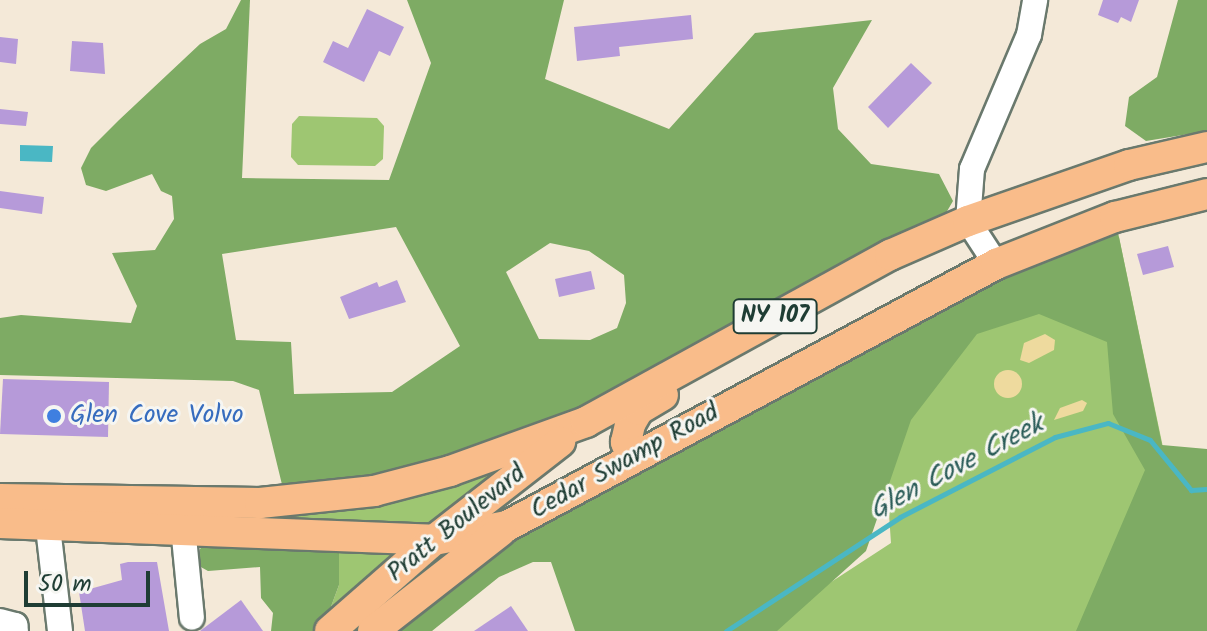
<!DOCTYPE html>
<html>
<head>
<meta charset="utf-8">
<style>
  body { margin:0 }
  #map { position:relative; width:1207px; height:631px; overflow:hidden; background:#f4e9d8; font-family:Kalam,sans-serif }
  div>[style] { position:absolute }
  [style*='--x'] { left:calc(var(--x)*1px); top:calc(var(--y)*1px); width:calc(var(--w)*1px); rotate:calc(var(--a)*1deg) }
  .green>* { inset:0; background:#9ec672 }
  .forest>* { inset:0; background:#7eab64 }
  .sand>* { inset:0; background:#eeda9e }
  .round { border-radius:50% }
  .water>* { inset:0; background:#4ab7c4 }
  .stream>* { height:5px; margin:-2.5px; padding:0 2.5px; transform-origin:2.5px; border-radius:2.5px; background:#4ab7c4 }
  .building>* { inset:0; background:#b69ad9 }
  .roads { filter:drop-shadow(2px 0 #6a796d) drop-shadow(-2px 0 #6a796d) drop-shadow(0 2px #6a796d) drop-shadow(0 -2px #6a796d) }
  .minor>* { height:24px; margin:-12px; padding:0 12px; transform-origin:12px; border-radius:12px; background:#fff }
  .major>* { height:30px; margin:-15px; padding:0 15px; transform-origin:15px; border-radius:15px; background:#f9bc8a }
  .dots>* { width:22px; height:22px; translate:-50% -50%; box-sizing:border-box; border:4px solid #f6f6f2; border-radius:50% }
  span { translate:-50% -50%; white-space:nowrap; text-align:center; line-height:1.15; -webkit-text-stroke:6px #f6f6f2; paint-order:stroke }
  .shield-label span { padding:2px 6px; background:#f6f6f2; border:2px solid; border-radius:6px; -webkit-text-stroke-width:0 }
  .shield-label { font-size:24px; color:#1f3d34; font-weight:700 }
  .shop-label { font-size:26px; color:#366cbe }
  .left { translate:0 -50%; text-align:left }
  .street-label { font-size:26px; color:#1f3d34 }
  .water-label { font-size:28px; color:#2a5c58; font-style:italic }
  .scale { position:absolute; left:24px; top:571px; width:126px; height:36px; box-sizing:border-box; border:4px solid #1f3d34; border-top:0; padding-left:10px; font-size:24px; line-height:28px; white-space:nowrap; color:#1f3d34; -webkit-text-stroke:6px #f6f6f2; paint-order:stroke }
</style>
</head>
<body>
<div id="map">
  <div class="green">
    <div style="clip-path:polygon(299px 116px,377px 118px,384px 126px,383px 159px,375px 166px,298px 165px,291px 157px,292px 124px)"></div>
    <div style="clip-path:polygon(1119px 237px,1169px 476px,1084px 631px,756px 631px,891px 543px,877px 340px)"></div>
    <div style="clip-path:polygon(587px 419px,322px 631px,339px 585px,237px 538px,238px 503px)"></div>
  </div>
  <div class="forest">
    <div style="clip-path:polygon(evenodd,241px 0,250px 0,242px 178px,389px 180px,431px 63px,407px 0,564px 0,545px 79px,669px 129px,755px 33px,872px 20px,833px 88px,838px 129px,871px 164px,939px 174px,953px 201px,939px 225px,587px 419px,286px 501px,259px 390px,233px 381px,0 375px,0 318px,21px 315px,131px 323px,137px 306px,112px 253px,155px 250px,174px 219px,172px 196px,161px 191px,152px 174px,106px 191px,86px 185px,81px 168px,91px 148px,119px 120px,200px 44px,226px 29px,241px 0,396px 227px,460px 346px,392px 392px,294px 394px,291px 342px,236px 340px,222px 254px,396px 227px,241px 0,550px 243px,589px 251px,624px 275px,626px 303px,617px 328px,590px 340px,539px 339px,506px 272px,550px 243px)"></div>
    <div style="clip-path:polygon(1178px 0,1207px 0,1207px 131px,1146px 141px,1125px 126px,1129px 97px,1157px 77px)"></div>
    <div style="clip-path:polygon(1115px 218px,1162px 445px,1207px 449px,1207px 631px,1076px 631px,1145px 470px,1113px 414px,1107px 342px,1039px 314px,977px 334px,911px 420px,866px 551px,777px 631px,575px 631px,551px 562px,533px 562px,499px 577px,432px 631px,396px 631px,475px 566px,596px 485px)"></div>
    <div style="clip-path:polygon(207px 541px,339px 550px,339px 585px,322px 631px,271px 631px,273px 613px,261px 598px,260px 567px,208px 571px,199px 566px,200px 549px)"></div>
  </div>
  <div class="sand">
    <div style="clip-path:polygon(1045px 334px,1055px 340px,1054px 350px,1029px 363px,1020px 360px,1024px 343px)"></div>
    <div class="round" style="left:994px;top:370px;width:28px;height:28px"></div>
    <div style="clip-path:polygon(1082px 400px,1087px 403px,1083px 411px,1054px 420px,1060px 408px)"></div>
  </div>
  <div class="water">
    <div style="clip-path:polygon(20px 145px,53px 146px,52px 162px,20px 161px)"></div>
  </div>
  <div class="stream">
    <div style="--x:726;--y:631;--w:208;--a:-33.2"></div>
    <div style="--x:900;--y:517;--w:174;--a:-27.3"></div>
    <div style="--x:1055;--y:437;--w:55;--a:-14.8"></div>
    <div style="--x:1108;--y:423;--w:45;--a:22"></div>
    <div style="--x:1150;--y:440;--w:65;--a:50.6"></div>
    <div style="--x:1191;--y:490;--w:16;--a:-4"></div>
  </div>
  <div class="building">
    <div style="clip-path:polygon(1103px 0,1139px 0,1131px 22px,1121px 17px,1118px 23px,1098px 15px)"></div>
    <div style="clip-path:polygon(367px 9px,404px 27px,390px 56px,379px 51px,364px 82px,323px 62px,333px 41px,348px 48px)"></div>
    <div style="clip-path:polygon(691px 15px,693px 39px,619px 47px,620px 56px,577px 61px,574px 27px)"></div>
    <div style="clip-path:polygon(0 37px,18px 39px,16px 64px,0 62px)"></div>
    <div style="clip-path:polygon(72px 41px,103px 43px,105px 74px,70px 71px)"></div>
    <div style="clip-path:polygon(911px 63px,932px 83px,888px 128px,868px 107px)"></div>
    <div style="clip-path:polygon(0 109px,28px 112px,26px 126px,0 124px)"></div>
    <div style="clip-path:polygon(0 191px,44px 197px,42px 214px,0 208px)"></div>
    <div style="clip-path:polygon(1168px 246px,1174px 267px,1143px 275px,1137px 254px)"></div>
    <div style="clip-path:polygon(591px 271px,595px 289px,559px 297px,555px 279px)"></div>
    <div style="clip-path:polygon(397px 280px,406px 302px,349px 319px,340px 297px,377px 282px,379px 287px)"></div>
    <div style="clip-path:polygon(3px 379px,109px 382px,108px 437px,0 434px)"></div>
    <div style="clip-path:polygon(128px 562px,157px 562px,169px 631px,85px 631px,79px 592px,122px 580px,120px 564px)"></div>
    <div style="clip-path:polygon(241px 600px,263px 631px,200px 631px)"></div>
    <div style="clip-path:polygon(511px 606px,528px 631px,474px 631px)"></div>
  </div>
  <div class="roads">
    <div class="minor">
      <div style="--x:996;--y:264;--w:51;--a:-123.1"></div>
      <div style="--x:968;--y:221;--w:52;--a:-85.6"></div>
      <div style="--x:972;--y:169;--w:146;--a:-67"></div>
      <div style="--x:1029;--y:35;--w:36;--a:-80"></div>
      <div style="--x:46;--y:510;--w:122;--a:83.4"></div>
      <div style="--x:183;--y:527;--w:91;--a:84.4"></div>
      <div style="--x:0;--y:621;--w:16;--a:15"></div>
      <div style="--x:15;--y:625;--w:6;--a:81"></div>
    </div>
    <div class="major">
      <div style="--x:631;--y:456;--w:15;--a:-110"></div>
      <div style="--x:626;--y:442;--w:18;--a:-77"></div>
      <div style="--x:630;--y:424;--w:16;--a:-60"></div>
      <div style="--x:638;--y:410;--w:29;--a:-31"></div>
      <div style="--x:0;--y:499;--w:260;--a:0.9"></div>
      <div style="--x:260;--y:503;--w:115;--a:-6"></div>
      <div style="--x:374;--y:491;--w:79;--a:-14.7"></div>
      <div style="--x:450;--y:471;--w:145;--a:-19.8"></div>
      <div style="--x:586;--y:422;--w:347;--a:-28.8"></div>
      <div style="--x:890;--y:255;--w:85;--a:-23.6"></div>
      <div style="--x:968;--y:221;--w:170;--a:-19.2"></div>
      <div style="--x:1129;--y:165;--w:80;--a:-13"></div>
      <div style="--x:0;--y:523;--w:434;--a:2.2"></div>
      <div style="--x:434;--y:540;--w:74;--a:-10.9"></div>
      <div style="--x:507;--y:526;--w:555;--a:-28.18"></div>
      <div style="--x:996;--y:264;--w:128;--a:-21.6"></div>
      <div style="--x:1115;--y:217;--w:95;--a:-14"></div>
      <div style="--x:330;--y:631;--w:138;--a:-41.2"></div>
      <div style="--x:434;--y:540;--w:160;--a:-37.9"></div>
      <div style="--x:373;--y:631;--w:162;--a:-38"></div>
    </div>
  </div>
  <div class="dots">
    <div style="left:54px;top:416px;background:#3f7fe0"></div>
  </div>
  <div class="shield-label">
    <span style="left:775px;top:316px">NY 107</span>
  </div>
  <div class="shop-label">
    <span class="left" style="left:70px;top:416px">Glen Cove Volvo</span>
  </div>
  <div class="street-label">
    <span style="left:625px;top:462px;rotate:-29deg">Cedar Swamp Road</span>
    <span style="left:457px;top:524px;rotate:-39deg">Pratt Boulevard</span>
  </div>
  <div class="water-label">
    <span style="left:957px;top:468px;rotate:-28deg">Glen Cove Creek</span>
  </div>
  <div class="scale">50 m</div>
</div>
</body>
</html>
